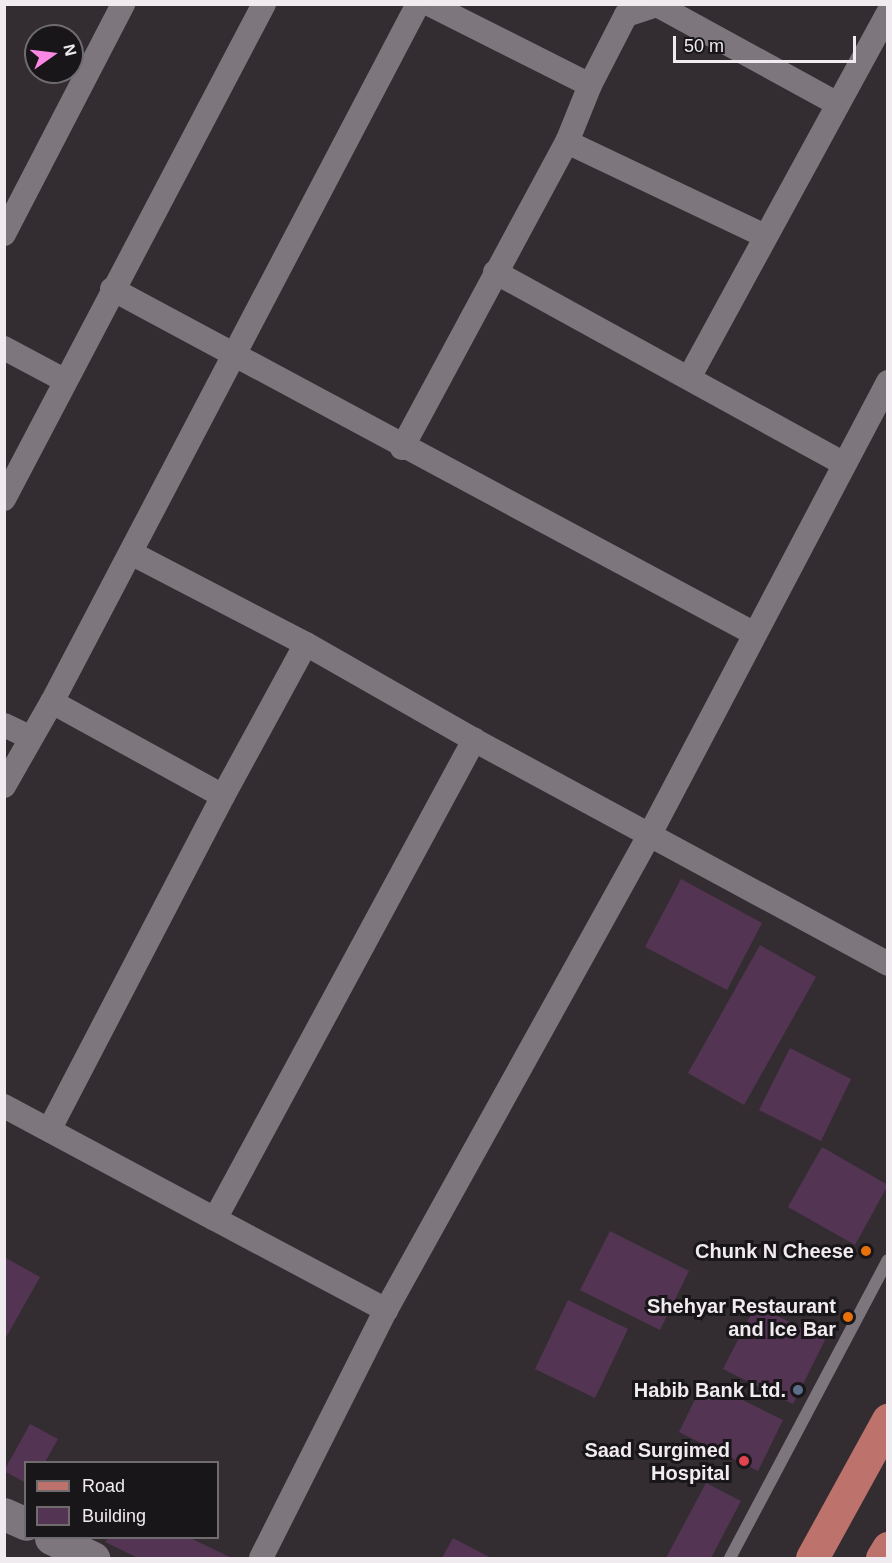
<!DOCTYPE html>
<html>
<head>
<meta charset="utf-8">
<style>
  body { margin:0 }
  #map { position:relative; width:892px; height:1563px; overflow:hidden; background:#332d32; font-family:Helvetica,sans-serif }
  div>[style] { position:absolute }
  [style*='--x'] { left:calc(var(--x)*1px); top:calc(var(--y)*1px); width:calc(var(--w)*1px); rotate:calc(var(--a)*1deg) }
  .building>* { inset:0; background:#543453 }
  .service>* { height:12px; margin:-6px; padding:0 6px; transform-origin:6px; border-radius:6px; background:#7d767d }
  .minor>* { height:24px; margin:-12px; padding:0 12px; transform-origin:12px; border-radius:12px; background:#7d767d }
  .secondary>* { height:33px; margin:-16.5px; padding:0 16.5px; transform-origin:16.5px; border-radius:16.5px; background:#7d767d }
  .primary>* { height:33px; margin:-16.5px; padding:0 16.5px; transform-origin:16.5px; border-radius:16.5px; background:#be726c }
  .dots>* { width:16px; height:16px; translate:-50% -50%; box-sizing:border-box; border:3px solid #191619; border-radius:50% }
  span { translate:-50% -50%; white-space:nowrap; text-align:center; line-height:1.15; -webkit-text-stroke:6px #191619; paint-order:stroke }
  .poi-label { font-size:20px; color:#efebef; font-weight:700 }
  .right { translate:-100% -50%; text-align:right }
  .frame { position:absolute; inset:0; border:6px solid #efebef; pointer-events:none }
  .legend { position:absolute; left:24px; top:1461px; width:195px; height:78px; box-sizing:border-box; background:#191619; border:2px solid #6f6b6f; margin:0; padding:8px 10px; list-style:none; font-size:18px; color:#efebef }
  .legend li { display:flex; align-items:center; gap:12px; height:30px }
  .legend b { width:30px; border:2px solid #6f6b6f }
  .north { position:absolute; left:24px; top:24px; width:60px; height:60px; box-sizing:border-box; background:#191619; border:2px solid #6f6b6f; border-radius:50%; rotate:76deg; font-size:16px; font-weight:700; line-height:24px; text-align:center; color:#efebef }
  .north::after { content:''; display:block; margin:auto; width:21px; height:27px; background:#fb87e5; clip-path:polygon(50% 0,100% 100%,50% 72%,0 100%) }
  .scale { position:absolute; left:673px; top:36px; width:183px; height:27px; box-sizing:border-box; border:3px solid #efebef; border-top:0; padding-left:8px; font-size:18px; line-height:21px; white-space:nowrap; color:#efebef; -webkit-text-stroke:4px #191619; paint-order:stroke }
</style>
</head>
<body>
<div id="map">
  <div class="building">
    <div style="clip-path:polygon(681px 879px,762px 923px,727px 990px,645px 947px)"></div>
    <div style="clip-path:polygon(760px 945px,816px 977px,744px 1105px,688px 1073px)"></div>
    <div style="clip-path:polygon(790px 1048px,851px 1079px,821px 1141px,759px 1110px)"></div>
    <div style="clip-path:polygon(822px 1147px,888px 1185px,855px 1245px,788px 1207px)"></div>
    <div style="clip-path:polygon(610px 1231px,689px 1271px,660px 1330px,580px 1290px)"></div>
    <div style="clip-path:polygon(4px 1257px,40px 1277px,4px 1341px)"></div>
    <div style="clip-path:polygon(568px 1300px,628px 1329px,595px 1398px,535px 1369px)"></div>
    <div style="clip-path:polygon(756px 1305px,825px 1340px,793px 1404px,723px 1369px)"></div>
    <div style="clip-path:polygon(704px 1381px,783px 1420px,758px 1471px,679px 1432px)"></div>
    <div style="clip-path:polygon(30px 1424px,58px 1439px,45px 1462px,26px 1462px,26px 1483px,4px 1471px)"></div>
    <div style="clip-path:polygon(706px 1483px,741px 1501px,711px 1558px,666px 1558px)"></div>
    <div style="clip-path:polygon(108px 1538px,190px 1538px,232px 1558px,138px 1558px,105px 1542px)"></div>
    <div style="clip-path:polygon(453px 1538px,491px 1558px,442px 1558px)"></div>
  </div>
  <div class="service">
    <div style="--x:730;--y:1558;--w:337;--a:-62.1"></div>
  </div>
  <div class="minor">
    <div style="--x:429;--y:4;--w:180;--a:26.7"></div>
    <div style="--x:567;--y:142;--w:219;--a:25.4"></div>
    <div style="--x:4;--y:234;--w:259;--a:-62.6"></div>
    <div style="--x:495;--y:272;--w:396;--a:28.8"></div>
    <div style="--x:112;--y:289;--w:727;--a:28.22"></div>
    <div style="--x:4;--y:348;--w:68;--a:28.1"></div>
    <div style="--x:690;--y:376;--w:413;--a:-61.4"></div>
    <div style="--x:402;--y:448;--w:348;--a:-61.7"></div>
    <div style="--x:567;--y:142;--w:61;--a:-68"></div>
    <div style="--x:590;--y:85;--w:79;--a:-62.8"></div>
    <div style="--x:626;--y:15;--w:33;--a:-18"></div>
    <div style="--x:657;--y:5;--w:206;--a:28.7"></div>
    <div style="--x:4;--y:499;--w:559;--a:-62.29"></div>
    <div style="--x:131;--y:553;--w:197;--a:27.5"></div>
    <div style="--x:306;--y:644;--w:193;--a:29.7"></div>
    <div style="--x:474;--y:740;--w:471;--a:28.4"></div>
    <div style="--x:52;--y:702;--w:788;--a:-62.33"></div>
    <div style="--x:4;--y:725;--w:29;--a:25"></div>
    <div style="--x:4;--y:786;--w:97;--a:-60.3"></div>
    <div style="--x:52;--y:702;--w:195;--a:28.8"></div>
    <div style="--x:223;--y:796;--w:375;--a:117.5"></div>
    <div style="--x:223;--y:796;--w:173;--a:-61.4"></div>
    <div style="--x:4;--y:1106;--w:239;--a:28.2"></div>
    <div style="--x:215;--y:1219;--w:545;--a:-61.6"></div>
    <div style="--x:215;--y:1219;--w:194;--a:28"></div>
    <div style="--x:261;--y:1558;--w:278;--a:-63.3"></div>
    <div style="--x:386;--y:1310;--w:544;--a:-60.99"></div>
    <div style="--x:650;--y:834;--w:511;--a:-62.23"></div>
  </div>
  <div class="secondary">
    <div style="--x:4;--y:1514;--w:24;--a:24"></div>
    <div style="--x:51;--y:1538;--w:47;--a:25.5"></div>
  </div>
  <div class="primary">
    <div style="--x:812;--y:1558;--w:158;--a:-61.2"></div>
    <div style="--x:882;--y:1558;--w:12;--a:-59"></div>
  </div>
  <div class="dots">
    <div style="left:866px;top:1251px;background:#e8710a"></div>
    <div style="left:848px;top:1317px;background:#e8710a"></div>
    <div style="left:798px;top:1390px;background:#5c6f8a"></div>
    <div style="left:744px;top:1461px;background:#e0444e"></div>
  </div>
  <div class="poi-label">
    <span class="right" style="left:854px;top:1251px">Chunk N Cheese</span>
    <span class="right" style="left:836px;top:1318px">Shehyar Restaurant<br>and Ice Bar</span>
    <span class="right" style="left:786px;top:1390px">Habib Bank Ltd.</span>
    <span class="right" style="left:730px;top:1462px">Saad Surgimed<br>Hospital</span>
  </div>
  <div class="frame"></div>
  <ul class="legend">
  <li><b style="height:8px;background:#be726c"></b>Road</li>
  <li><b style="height:16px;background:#543453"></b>Building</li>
  </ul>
  <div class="north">N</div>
  <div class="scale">50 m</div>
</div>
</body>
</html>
